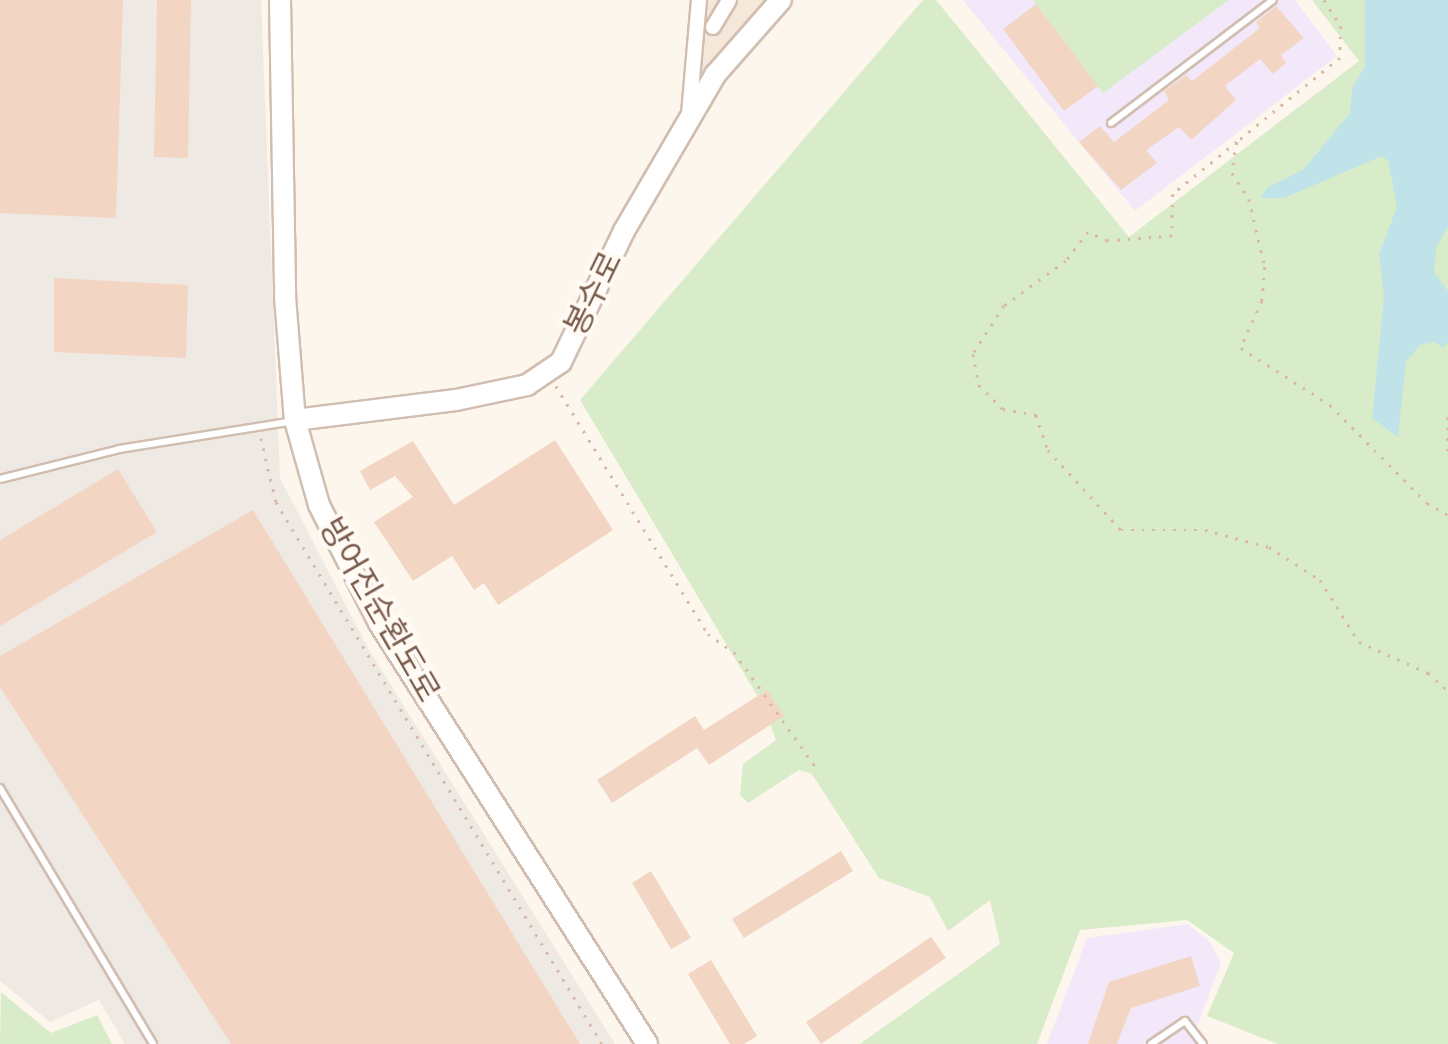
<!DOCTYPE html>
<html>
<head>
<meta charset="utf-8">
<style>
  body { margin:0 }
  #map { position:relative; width:1448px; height:1044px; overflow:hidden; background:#fdf6ec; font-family:"Nunito Sans","Noto Sans KR",sans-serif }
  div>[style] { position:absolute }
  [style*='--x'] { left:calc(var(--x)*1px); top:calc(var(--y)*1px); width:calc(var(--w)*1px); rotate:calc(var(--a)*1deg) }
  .residential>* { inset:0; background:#f5e8da }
  .industrial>* { inset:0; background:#efe9e4 }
  .education>* { inset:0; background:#f3e8fa }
  .green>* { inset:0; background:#d8ecc9 }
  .water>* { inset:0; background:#bfe3e8 }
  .building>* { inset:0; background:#f3d5c3 }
  .path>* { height:2.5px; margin-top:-1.25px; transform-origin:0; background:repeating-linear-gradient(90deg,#d9b8a5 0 2.5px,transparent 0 10.5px) }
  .roads { filter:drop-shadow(2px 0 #d1beb0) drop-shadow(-2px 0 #d1beb0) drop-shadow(0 2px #d1beb0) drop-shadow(0 -2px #d1beb0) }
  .lane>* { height:6px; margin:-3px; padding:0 3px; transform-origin:3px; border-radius:3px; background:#fff }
  .street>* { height:14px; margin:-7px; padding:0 7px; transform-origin:7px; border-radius:7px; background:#fff }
  .secondary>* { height:20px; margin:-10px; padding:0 10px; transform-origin:10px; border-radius:10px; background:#fff }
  span { translate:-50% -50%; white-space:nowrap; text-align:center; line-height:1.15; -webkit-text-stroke:8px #fffaf3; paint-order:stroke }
  .street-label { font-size:32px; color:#7a5c4d }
</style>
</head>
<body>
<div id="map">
  <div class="residential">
    <div style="clip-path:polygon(697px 0,782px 0,687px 122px)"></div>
  </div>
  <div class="industrial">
    <div style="clip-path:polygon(0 0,261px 0,280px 478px,369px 650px,615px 1044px,125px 1044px,99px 1000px,50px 1022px,0 981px)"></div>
  </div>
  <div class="education">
    <div style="clip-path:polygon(963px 0,1295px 0,1337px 56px,1135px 211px)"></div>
    <div style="clip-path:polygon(1188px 924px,1210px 942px,1221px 963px,1196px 1029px,1207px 1044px,1047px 1044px,1087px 938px)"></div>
  </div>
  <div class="green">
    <div style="clip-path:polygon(923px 0,936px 0,1129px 237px,1359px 61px,1312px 0,1448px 0,1448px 1044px,1278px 1044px,1207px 1016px,1234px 953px,1187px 920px,1080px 930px,1037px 1044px,860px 1044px,1000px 944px,990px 900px,948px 931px,930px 897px,879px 878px,812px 774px,799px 770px,748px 803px,740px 795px,743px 764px,776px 740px,764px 707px,580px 400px)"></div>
    <div style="clip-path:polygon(1033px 0,1229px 0,1103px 93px)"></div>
    <div style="clip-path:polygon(1px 992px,51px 1033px,97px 1015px,112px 1044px,0 1044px)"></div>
  </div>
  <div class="water">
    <div style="clip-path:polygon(1365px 0,1448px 0,1448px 227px,1436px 248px,1434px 272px,1448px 291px,1448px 342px,1443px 348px,1435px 342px,1420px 345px,1406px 362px,1398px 437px,1372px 418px,1384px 296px,1379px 254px,1397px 207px,1388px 161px,1382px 156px,1284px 198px,1261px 198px,1267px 188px,1304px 169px,1350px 113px,1352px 88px,1365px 67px)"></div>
  </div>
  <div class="building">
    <div style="clip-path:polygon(0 0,123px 0,116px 218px,0 213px)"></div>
    <div style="clip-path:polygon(157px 0,191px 0,188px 158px,154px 157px)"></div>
    <div style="clip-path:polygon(1036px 4px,1098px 86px,1064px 111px,1003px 29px)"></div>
    <div style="clip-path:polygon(1276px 6px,1304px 38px,1281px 55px,1286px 63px,1273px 74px,1260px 59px,1225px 86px,1236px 100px,1191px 140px,1179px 127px,1146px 150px,1157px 163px,1121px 190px,1079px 142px,1100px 126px,1114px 142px,1169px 100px,1164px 91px,1186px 75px,1192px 81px,1260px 28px,1256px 22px)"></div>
    <div style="clip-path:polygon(54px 278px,188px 285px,186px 358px,54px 352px)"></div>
    <div style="clip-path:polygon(555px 440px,613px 530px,498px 605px,484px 583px,474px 590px,452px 556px,413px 581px,374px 522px,413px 497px,395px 476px,370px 490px,360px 471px,413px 441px,454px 505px)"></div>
    <div style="clip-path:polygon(118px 469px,157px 532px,0 626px,0 540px)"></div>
    <div style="clip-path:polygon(253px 510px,580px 1044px,231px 1044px,0 687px,0 656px)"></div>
    <div style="clip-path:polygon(767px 690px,784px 716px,709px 765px,697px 748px,612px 803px,597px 780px,695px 716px,704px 730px)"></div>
    <div style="clip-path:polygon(841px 851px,853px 871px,744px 938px,732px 919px)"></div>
    <div style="clip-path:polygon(651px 871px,691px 938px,671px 949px,632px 883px)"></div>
    <div style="clip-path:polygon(931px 937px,946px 958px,821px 1044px,806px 1022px)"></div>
    <div style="clip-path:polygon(1191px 956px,1200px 986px,1131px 1008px,1117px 1044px,1088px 1044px,1109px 982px)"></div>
    <div style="clip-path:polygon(711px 960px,757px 1036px,744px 1044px,730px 1044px,688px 974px)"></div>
  </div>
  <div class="path">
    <div style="--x:1324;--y:0;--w:31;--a:57"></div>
    <div style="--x:1341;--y:26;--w:32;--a:92"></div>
    <div style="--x:1340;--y:58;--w:133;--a:140.8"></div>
    <div style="--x:1237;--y:142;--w:31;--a:99"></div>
    <div style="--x:1232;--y:173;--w:31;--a:57"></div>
    <div style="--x:1249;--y:199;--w:70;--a:76.8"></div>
    <div style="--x:1265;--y:267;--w:34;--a:95"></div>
    <div style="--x:1262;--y:301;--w:51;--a:114.1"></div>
    <div style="--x:1241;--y:348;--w:106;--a:32.6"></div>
    <div style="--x:1330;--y:405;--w:138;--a:45.3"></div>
    <div style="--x:1427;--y:503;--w:24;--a:30"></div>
    <div style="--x:1237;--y:142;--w:82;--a:140.9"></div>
    <div style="--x:1173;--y:194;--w:42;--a:91.4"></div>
    <div style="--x:1172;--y:236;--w:65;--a:175.6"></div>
    <div style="--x:1107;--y:241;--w:21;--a:-155"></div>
    <div style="--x:1088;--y:232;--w:36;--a:127"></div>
    <div style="--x:1066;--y:261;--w:77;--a:144"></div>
    <div style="--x:1004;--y:306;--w:57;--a:122.9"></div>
    <div style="--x:973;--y:354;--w:32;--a:79"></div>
    <div style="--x:979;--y:385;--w:34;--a:45"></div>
    <div style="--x:1003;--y:409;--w:34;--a:10"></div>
    <div style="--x:1036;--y:415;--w:37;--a:71"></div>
    <div style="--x:1048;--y:450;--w:108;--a:47.6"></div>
    <div style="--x:1121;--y:530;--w:84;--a:0"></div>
    <div style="--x:1205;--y:530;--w:66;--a:14.9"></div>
    <div style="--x:1269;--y:547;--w:61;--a:32.9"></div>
    <div style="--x:1320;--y:580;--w:73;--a:57.8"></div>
    <div style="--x:1359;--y:642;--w:76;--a:24.2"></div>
    <div style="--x:1428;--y:673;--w:27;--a:42"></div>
    <div style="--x:556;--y:386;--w:291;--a:58.5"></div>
    <div style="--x:708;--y:634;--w:32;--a:35"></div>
    <div style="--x:734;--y:652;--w:140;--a:54.6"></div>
    <div style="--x:1448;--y:417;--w:40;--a:90"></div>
    <div style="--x:261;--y:438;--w:66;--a:76.8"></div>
    <div style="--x:276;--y:502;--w:632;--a:58.97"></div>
  </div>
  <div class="roads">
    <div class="lane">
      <div style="--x:1111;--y:123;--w:203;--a:-37.2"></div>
      <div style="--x:0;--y:479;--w:123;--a:-14.1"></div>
      <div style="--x:119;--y:449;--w:176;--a:-9.1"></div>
      <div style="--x:0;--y:788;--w:298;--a:59.1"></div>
      <div style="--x:1151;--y:1044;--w:41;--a:-34.1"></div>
      <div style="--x:1185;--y:1021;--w:29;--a:52"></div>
    </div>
    <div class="street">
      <div style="--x:713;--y:27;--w:31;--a:-59"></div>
      <div style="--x:689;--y:114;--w:114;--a:-85"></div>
    </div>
    <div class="secondary">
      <div style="--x:280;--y:0;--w:297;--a:89"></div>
      <div style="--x:285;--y:297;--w:123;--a:85.4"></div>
      <div style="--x:295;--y:420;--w:88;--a:74.2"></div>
      <div style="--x:319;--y:505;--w:132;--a:63"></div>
      <div style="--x:379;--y:623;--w:499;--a:57.5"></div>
      <div style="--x:295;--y:420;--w:162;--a:-7.1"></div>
      <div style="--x:456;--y:400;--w:73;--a:-11.9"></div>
      <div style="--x:527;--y:385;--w:41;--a:-34.1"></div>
      <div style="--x:561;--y:362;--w:145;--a:-64.3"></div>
      <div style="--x:624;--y:231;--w:181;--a:-59.7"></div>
      <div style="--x:715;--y:75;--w:100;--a:-48.7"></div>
    </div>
  </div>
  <div class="street-label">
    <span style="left:594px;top:294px;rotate:-64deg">봉수로</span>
    <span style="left:379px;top:610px;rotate:60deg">방어진순환도로</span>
  </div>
</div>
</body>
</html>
